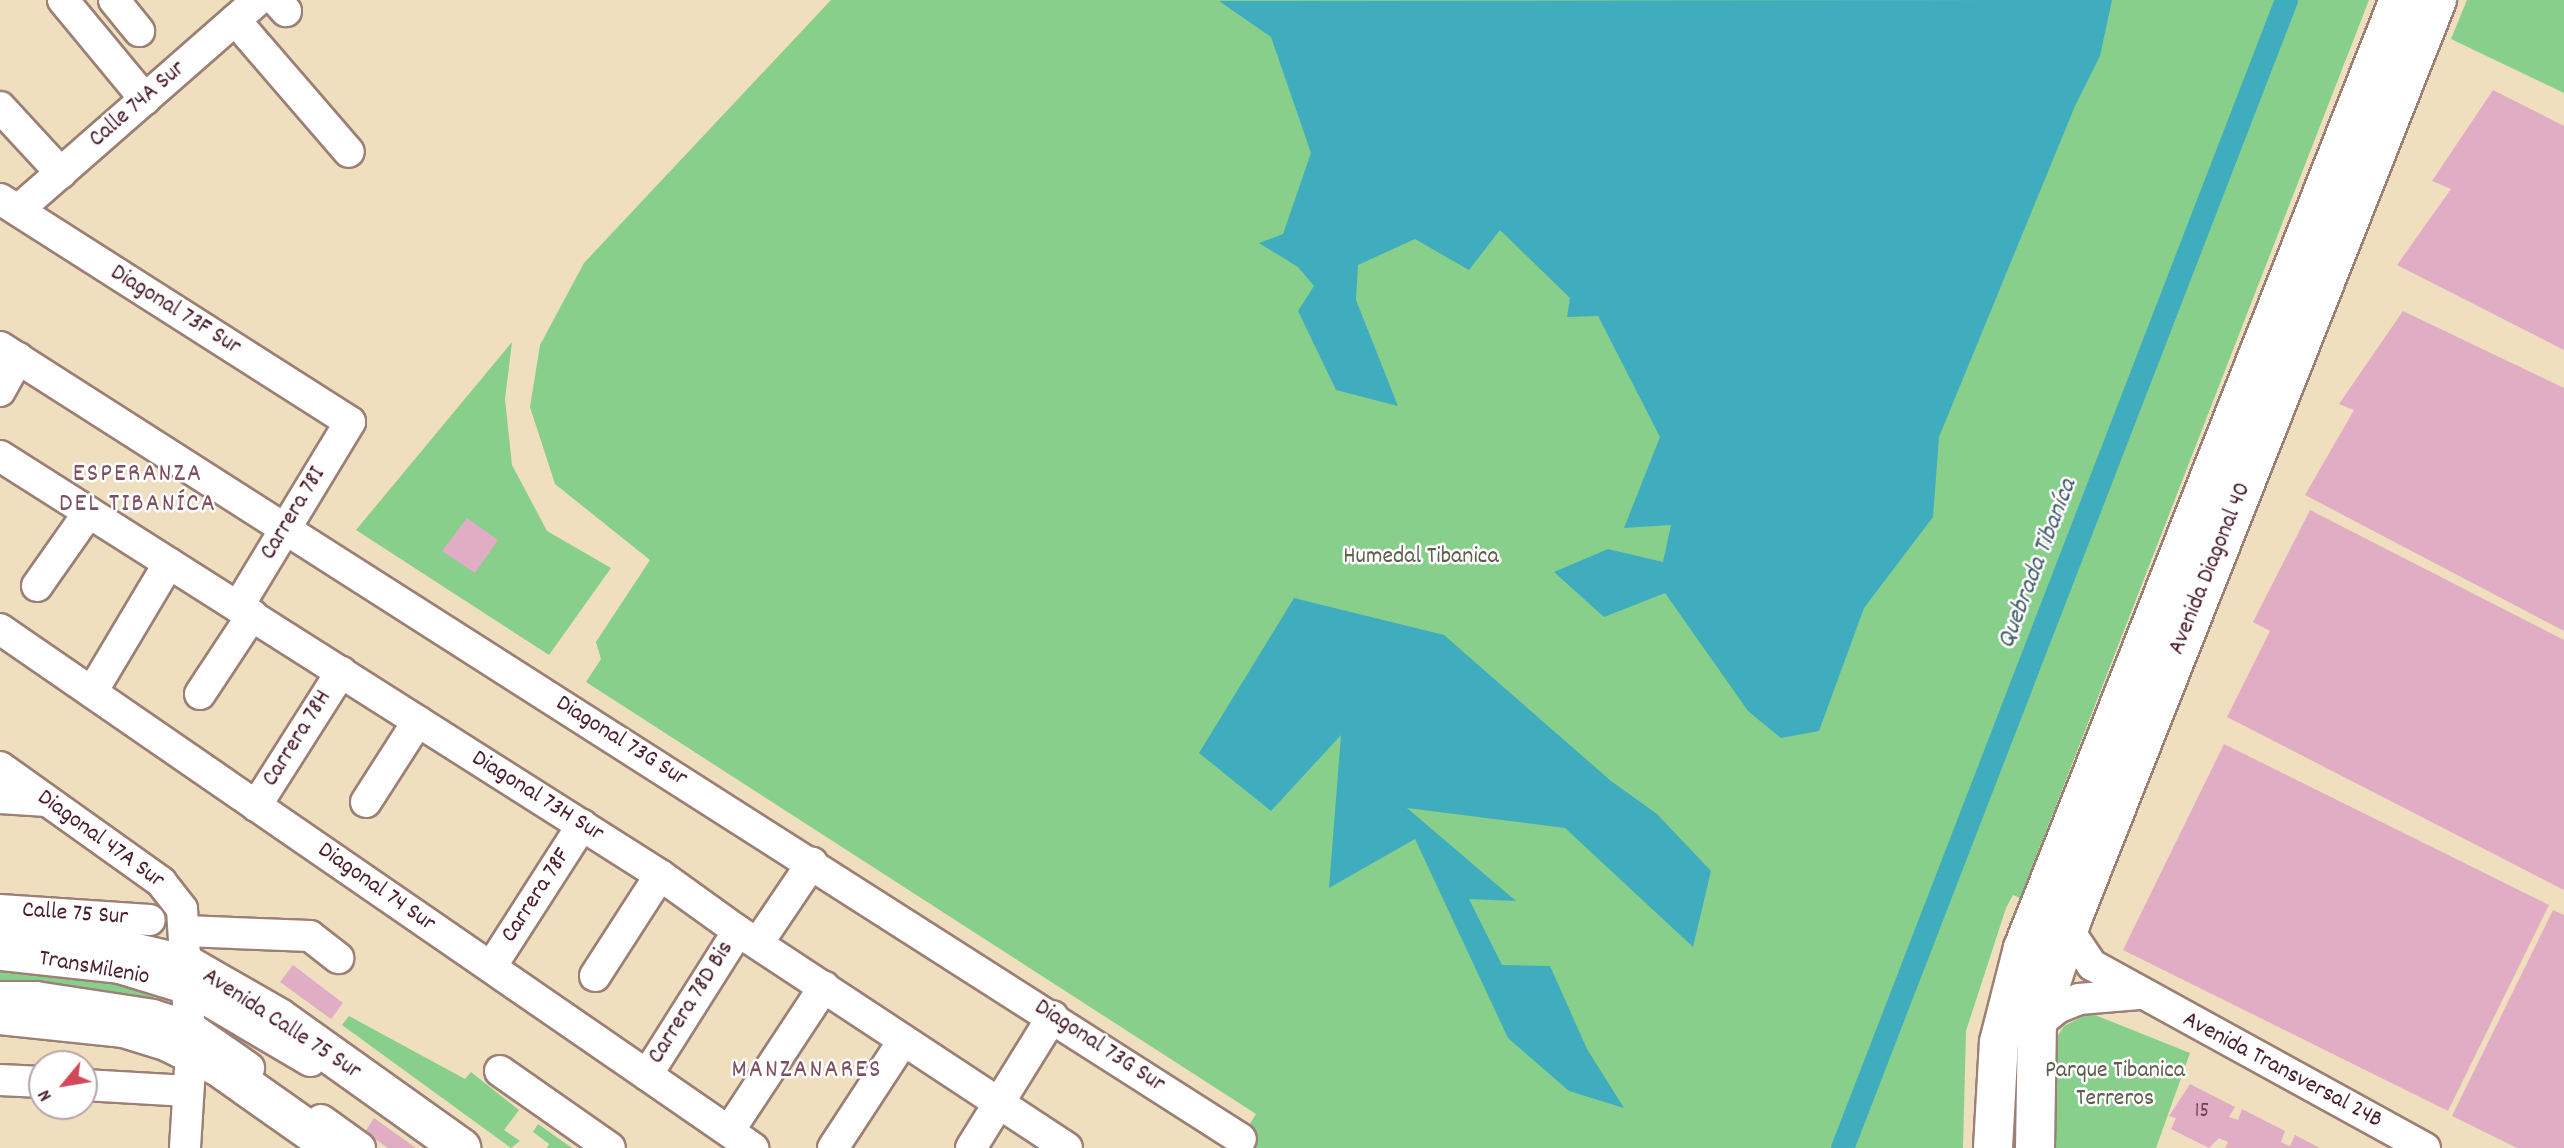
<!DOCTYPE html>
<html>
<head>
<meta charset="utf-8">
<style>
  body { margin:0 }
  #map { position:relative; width:2564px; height:1148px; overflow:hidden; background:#efdfbf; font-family:Dekko,sans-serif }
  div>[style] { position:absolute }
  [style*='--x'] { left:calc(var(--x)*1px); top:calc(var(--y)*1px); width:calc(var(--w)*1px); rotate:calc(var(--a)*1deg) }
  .green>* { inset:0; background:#87cf8a }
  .water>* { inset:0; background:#40adbe }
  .canal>* { height:23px; margin:-11.5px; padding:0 11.5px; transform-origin:11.5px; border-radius:11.5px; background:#40adbe }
  .building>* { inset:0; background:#e0adc5 }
  .roads { filter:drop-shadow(2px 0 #9c7f75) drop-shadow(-2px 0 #9c7f75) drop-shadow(0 2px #9c7f75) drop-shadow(0 -2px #9c7f75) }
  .minor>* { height:30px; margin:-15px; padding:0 15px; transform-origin:15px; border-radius:15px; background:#fff }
  .major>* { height:38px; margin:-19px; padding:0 19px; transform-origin:19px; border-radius:19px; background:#fff }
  span { translate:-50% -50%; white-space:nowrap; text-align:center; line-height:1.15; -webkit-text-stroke:5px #fff; paint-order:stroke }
  .number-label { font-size:21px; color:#704252 }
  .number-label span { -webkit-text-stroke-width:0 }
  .street-label { font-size:24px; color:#4a1f2b }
  .park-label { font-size:24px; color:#5f5d4c }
  .neighbourhood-label { font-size:26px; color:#7e5161; letter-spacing:2px }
  .water-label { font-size:26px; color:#465f6d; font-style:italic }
  .north { position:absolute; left:28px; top:1050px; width:70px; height:70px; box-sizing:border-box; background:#fff; border:2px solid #b7a5aa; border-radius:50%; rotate:240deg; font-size:19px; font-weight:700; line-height:28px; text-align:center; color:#4a1f2b }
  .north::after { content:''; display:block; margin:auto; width:24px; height:32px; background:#d1495b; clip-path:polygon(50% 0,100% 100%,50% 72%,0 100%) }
</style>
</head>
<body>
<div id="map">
  <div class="green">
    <div style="clip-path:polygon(831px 0,2369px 0,2020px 898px,2013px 895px,2006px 908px,1966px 1031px,1963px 1148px,1235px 1148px,1256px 1114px,586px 682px,601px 659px,596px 642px,650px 560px,555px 484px,530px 407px,540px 345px,584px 263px)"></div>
    <div style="clip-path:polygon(2467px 0,2564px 0,2564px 93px,2451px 39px)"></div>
    <div style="clip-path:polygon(512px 342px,505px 399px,512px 465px,547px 531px,611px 568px,549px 655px,356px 530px)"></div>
    <div style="clip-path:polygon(0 971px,129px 984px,155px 992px,151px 1004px,0 986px)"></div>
    <div style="clip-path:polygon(2090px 1013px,2190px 1053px,2156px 1148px,2054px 1148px,2055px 1040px,2064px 1026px)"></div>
    <div style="clip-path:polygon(349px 1016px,465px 1079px,471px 1072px,519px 1110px,504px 1130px,520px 1141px,511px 1148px,342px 1025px)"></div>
    <div style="clip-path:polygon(538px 1124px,572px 1148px,547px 1148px,549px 1144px,533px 1132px)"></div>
  </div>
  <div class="water">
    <div style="clip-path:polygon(2112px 0,2100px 56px,2075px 106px,1939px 437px,1933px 517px,1864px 608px,1819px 731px,1781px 738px,1748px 711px,1665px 593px,1604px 617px,1554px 572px,1608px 549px,1663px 562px,1671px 525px,1624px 528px,1660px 437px,1598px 316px,1567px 317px,1570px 298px,1500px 230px,1469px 270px,1415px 239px,1358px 265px,1356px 300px,1398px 406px,1336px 390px,1298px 311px,1314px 286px,1298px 267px,1259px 243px,1283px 234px,1311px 153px,1271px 37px,1219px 1px)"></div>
    <div style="clip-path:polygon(1294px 598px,1444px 635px,1611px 781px,1657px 814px,1711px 871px,1693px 947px,1565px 828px,1407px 808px,1516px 901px,1469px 899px,1502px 965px,1550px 966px,1587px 1049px,1624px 1108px,1569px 1091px,1508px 1038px,1415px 839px,1329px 888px,1341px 735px,1271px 811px,1199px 753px)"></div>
  </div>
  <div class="canal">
    <div style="--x:1842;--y:1148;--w:1231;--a:-68.86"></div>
  </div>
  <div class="building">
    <div style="clip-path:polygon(2493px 90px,2564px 126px,2564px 350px,2397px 265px,2451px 189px,2432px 181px)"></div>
    <div style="clip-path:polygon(2403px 311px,2564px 388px,2564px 631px,2305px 495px,2354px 410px,2339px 404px)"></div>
    <div style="clip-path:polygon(2310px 510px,2564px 640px,2564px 890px,2227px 717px,2270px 631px,2253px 622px)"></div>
    <div style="clip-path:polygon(467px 518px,498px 540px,475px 573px,442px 551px)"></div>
    <div style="clip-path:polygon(2224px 744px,2549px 905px,2448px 1111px,2123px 950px)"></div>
    <div style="clip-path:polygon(2553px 910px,2564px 915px,2564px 1148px,2517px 1148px,2452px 1116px)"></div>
    <div style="clip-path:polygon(293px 965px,343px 1003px,331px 1019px,280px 982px)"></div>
    <div style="clip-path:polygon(2190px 1084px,2235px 1107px,2229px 1117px,2238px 1120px,2242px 1109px,2285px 1131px,2281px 1142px,2285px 1144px,2290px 1146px,2295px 1135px,2320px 1148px,2225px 1148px,2228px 1142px,2219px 1138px,2209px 1148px,2171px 1129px,2176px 1118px,2169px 1116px)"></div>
    <div style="clip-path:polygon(374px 1118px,416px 1148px,388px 1148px,365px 1132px)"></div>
  </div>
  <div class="roads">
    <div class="minor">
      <div style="--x:63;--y:0;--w:129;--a:50.4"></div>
      <div style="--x:114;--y:0;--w:40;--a:51"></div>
      <div style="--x:276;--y:0;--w:15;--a:48"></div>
      <div style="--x:235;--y:20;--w:174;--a:49.2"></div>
      <div style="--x:0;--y:107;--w:90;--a:47.3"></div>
      <div style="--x:0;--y:199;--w:415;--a:32.5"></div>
      <div style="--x:350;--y:422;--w:216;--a:121.2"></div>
      <div style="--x:18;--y:210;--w:319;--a:-41.2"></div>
      <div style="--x:0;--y:347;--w:1472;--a:32.55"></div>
      <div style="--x:0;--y:391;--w:38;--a:-61"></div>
      <div style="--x:0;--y:456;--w:782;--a:32.41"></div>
      <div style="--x:660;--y:875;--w:96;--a:35.7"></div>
      <div style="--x:738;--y:931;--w:394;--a:33.4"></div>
      <div style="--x:37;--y:586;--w:90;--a:-54.9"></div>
      <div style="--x:0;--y:629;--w:915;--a:34.58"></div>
      <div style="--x:92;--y:692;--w:150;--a:-59.2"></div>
      <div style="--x:200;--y:694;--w:95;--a:-56.6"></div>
      <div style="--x:0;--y:767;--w:198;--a:35.5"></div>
      <div style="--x:161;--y:882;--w:34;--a:52"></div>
      <div style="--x:182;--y:909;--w:143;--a:86.4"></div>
      <div style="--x:191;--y:1052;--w:96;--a:93.6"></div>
      <div style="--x:0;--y:798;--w:47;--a:3.7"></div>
      <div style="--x:366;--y:802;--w:96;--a:-57.3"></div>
      <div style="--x:256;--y:806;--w:159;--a:-57.6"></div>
      <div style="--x:0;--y:910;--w:150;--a:3.8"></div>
      <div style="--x:2073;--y:917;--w:20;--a:90"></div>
      <div style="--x:2073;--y:937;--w:34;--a:56"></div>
      <div style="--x:2092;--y:965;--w:380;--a:28.8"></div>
      <div style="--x:185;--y:931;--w:125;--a:2.3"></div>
      <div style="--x:310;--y:936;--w:36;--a:38"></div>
      <div style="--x:758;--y:943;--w:97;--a:-56"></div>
      <div style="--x:2;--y:955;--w:118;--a:6.3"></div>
      <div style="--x:119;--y:968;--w:72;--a:16.9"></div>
      <div style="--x:188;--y:989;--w:142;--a:30.5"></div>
      <div style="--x:491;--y:967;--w:169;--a:-57.3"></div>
      <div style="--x:595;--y:976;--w:120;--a:-57.2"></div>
      <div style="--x:0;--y:997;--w:36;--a:0"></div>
      <div style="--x:36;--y:997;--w:118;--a:8.7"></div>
      <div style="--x:153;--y:1015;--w:39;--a:18"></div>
      <div style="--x:190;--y:1027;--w:72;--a:34.8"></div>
      <div style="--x:2037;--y:1025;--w:26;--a:-40"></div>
      <div style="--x:2057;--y:1008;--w:24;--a:-22"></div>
      <div style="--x:2079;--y:999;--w:60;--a:-4.8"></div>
      <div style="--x:500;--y:1071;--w:134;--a:35"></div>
      <div style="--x:647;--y:1075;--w:170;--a:-57.7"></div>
      <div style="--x:0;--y:1080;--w:42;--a:2.7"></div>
      <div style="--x:84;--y:1085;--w:104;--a:3.3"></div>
      <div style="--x:321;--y:1120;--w:48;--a:35.7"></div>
      <div style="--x:729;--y:1131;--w:173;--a:-56.6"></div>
      <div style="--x:833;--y:1148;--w:128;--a:-56.8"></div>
      <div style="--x:971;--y:1148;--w:155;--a:-58.2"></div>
    </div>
    <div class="major">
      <div style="--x:0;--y:937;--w:90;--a:3.2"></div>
      <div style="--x:90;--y:942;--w:100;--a:13.3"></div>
      <div style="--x:187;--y:965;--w:106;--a:29.9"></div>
      <div style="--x:279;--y:1018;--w:224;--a:35.5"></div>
      <div style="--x:0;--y:1015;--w:125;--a:6"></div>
      <div style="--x:124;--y:1028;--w:44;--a:17.2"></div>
      <div style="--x:166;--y:1041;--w:59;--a:26.1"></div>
      <div style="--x:219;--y:1067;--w:141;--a:35.2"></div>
      <div style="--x:1993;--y:1148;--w:106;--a:-86.8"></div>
      <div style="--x:1999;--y:1042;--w:97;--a:-75.7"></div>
      <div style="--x:2023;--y:948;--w:1020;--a:-68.37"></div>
      <div style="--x:2035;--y:1148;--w:123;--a:-89.1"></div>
      <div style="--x:2037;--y:1025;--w:114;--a:-71.6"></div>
      <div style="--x:2073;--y:917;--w:987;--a:-68.35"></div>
    </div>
  </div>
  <div class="number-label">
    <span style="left:2202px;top:1112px">15</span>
  </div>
  <div class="street-label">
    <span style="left:138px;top:105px;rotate:-41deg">Calle 74A Sur</span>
    <span style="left:175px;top:311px;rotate:32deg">Diagonal 73F Sur</span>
    <span style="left:294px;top:514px;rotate:-59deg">Carrera 78I</span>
    <span style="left:2211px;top:569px;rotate:-68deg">Avenida Diagonal 40</span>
    <span style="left:298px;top:739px;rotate:-58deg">Carrera 78H</span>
    <span style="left:621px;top:742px;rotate:32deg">Diagonal 73G Sur</span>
    <span style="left:537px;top:797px;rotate:32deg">Diagonal 73H Sur</span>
    <span style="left:100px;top:840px;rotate:36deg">Diagonal 47A Sur</span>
    <span style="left:376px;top:888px;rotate:35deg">Diagonal 74 Sur</span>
    <span style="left:537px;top:896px;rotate:-57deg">Carrera 78F</span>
    <span style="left:75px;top:915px;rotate:4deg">Calle 75 Sur</span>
    <span style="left:94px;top:969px;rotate:10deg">TransMilenio</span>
    <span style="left:692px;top:1003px;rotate:-58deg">Carrera 78D Bis</span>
    <span style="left:281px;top:1025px;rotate:33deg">Avenida Calle 75 Sur</span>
    <span style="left:1099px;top:1047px;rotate:33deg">Diagonal 73G Sur</span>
    <span style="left:2282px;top:1071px;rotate:28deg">Avenida Transversal 24B</span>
  </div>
  <div class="park-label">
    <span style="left:1421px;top:558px">Humedal Tibanica</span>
    <span style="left:2115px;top:1086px">Parque Tibanica<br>Terreros</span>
  </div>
  <div class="neighbourhood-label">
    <span style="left:138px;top:490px">ESPERANZA<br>DEL TIBANÍCA</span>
    <span style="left:807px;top:1071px">MANZANARES</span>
  </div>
  <div class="water-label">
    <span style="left:2038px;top:564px;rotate:-69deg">Quebrada Tibaníca</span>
  </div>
  <div class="north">N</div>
</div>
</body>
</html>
